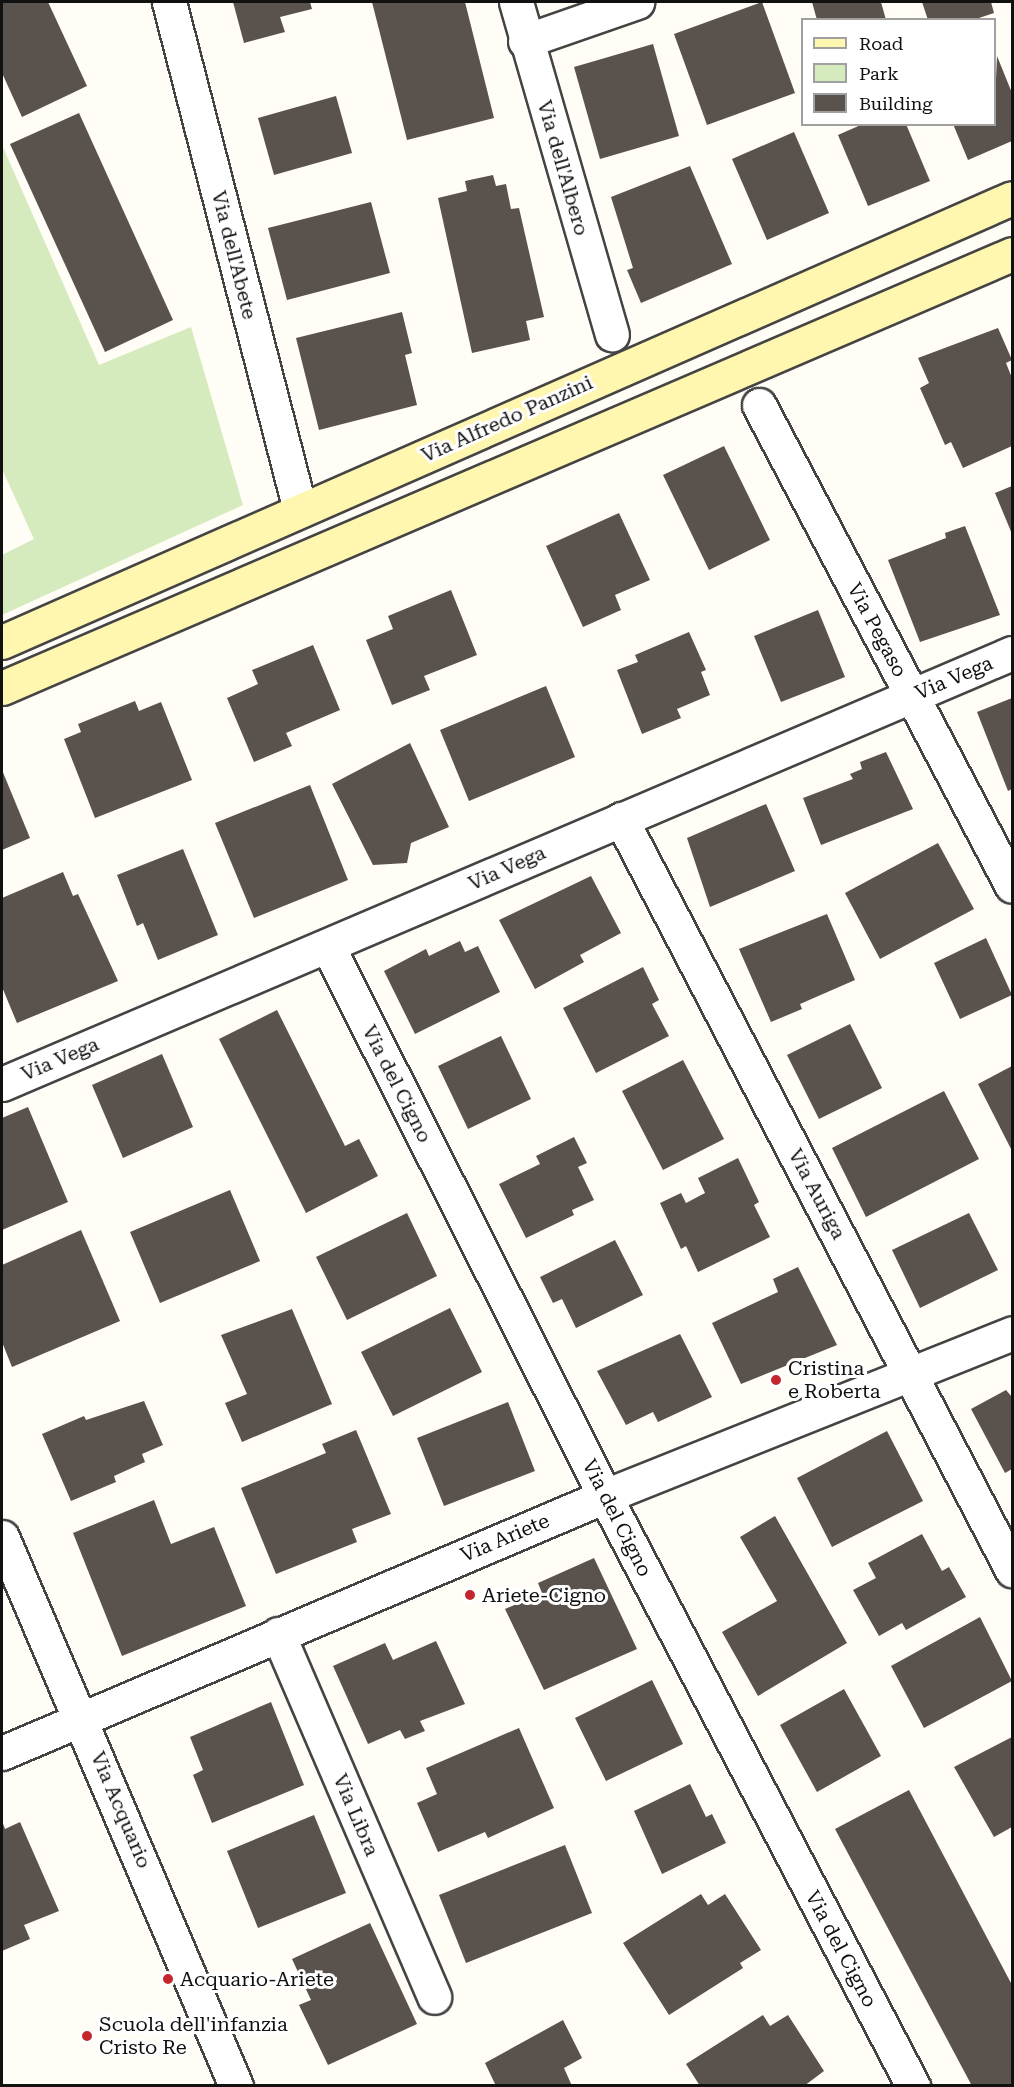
<!DOCTYPE html>
<html>
<head>
<meta charset="utf-8">
<style>
  body { margin:0 }
  #map { position:relative; width:1014px; height:2087px; overflow:hidden; background:#fffdf5; font-family:"Roboto Serif",serif }
  div>[style] { position:absolute }
  [style*='--x'] { left:calc(var(--x)*1px); top:calc(var(--y)*1px); width:calc(var(--w)*1px); rotate:calc(var(--a)*1deg) }
  .green>* { inset:0; background:#d5ebbd }
  .building>* { inset:0; background:#5a524d }
  .roads { filter:drop-shadow(2px 0 #444) drop-shadow(-2px 0 #444) drop-shadow(0 2px #444) drop-shadow(0 -2px #444) }
  .street>* { height:33px; margin:-16.5px; padding:0 16.5px; transform-origin:16.5px; border-radius:16.5px; background:#fff }
  .secondary>* { height:33px; margin:-16.5px; padding:0 16.5px; transform-origin:16.5px; border-radius:16.5px; background:#fff6b0 }
  .dots>* { width:16px; height:16px; translate:-50% -50%; box-sizing:border-box; border:3px solid #fff; border-radius:50% }
  span { translate:-50% -50%; white-space:nowrap; text-align:center; line-height:1.15; -webkit-text-stroke:6px #fff; paint-order:stroke }
  .street-label { font-size:20px; color:#111 }
  .poi-label { font-size:20px; color:#111 }
  .left { translate:0 -50%; text-align:left }
  .frame { position:absolute; inset:0; border:3px solid #111; pointer-events:none }
  .legend { position:absolute; left:801px; top:18px; width:195px; height:108px; box-sizing:border-box; background:#fff; border:2px solid #a0a0a0; margin:0; padding:8px 10px; list-style:none; font-size:18px; color:#111 }
  .legend li { display:flex; align-items:center; gap:12px; height:30px }
  .legend b { width:30px; border:2px solid #a0a0a0 }
</style>
</head>
<body>
<div id="map">
  <div class="green">
    <div style="clip-path:polygon(2px 145px,99px 365px,191px 327px,243px 505px,2px 615px,2px 555px,34px 539px,2px 469px)"></div>
  </div>
  <div class="building">
    <div style="clip-path:polygon(2px 2px,48px 2px,87px 86px,22px 117px,2px 73px)"></div>
    <div style="clip-path:polygon(233px 2px,310px 2px,312px 9px,280px 17px,285px 32px,244px 43px)"></div>
    <div style="clip-path:polygon(372px 2px,465px 2px,494px 118px,407px 140px)"></div>
    <div style="clip-path:polygon(762px 2px,795px 93px,707px 125px,674px 34px)"></div>
    <div style="clip-path:polygon(812px 2px,881px 2px,886px 20px,817px 20px)"></div>
    <div style="clip-path:polygon(922px 2px,991px 2px,994px 13px,973px 20px,928px 20px)"></div>
    <div style="clip-path:polygon(653px 44px,679px 136px,600px 159px,574px 67px)"></div>
    <div style="clip-path:polygon(997px 56px,1012px 93px,1012px 141px,968px 160px,953px 124px,994px 124px)"></div>
    <div style="clip-path:polygon(336px 96px,352px 153px,274px 175px,258px 118px)"></div>
    <div style="clip-path:polygon(79px 113px,173px 320px,105px 352px,10px 144px)"></div>
    <div style="clip-path:polygon(863px 124px,906px 124px,930px 181px,868px 206px,838px 135px)"></div>
    <div style="clip-path:polygon(794px 132px,829px 213px,767px 240px,732px 159px)"></div>
    <div style="clip-path:polygon(690px 166px,732px 264px,641px 303px,627px 270px,633px 268px,611px 197px)"></div>
    <div style="clip-path:polygon(493px 175px,496px 186px,506px 184px,511px 209px,519px 208px,544px 317px,526px 321px,530px 340px,472px 353px,438px 198px,467px 191px,465px 181px)"></div>
    <div style="clip-path:polygon(371px 202px,390px 273px,287px 300px,268px 228px)"></div>
    <div style="clip-path:polygon(402px 312px,412px 353px,405px 355px,417px 405px,319px 430px,296px 338px)"></div>
    <div style="clip-path:polygon(998px 328px,1012px 360px,1006px 363px,1012px 378px,1012px 446px,963px 468px,951px 442px,945px 445px,920px 388px,929px 383px,918px 358px)"></div>
    <div style="clip-path:polygon(724px 446px,770px 540px,709px 570px,663px 475px)"></div>
    <div style="clip-path:polygon(1012px 486px,1012px 534px,995px 493px)"></div>
    <div style="clip-path:polygon(619px 513px,650px 580px,615px 595px,621px 610px,583px 627px,546px 546px)"></div>
    <div style="clip-path:polygon(965px 526px,1000px 615px,920px 642px,888px 560px,946px 538px,945px 533px)"></div>
    <div style="clip-path:polygon(451px 590px,477px 655px,424px 676px,430px 690px,392px 705px,366px 640px,393px 629px,388px 616px)"></div>
    <div style="clip-path:polygon(818px 610px,845px 677px,781px 702px,754px 636px)"></div>
    <div style="clip-path:polygon(689px 632px,706px 670px,701px 672px,710px 695px,677px 709px,681px 718px,642px 734px,617px 670px,638px 662px,635px 655px)"></div>
    <div style="clip-path:polygon(313px 645px,340px 710px,286px 733px,292px 746px,254px 762px,227px 698px,258px 684px,252px 670px)"></div>
    <div style="clip-path:polygon(546px 686px,575px 757px,469px 801px,440px 730px)"></div>
    <div style="clip-path:polygon(1012px 698px,1012px 789px,1008px 791px,977px 712px)"></div>
    <div style="clip-path:polygon(135px 701px,139px 711px,161px 702px,192px 780px,95px 818px,64px 739px,81px 732px,78px 724px)"></div>
    <div style="clip-path:polygon(410px 743px,449px 827px,411px 843px,407px 863px,373px 865px,332px 784px)"></div>
    <div style="clip-path:polygon(886px 752px,913px 809px,821px 845px,803px 798px,853px 779px,850px 774px,862px 769px,860px 762px)"></div>
    <div style="clip-path:polygon(2px 770px,30px 838px,2px 850px)"></div>
    <div style="clip-path:polygon(310px 785px,348px 880px,254px 918px,215px 823px)"></div>
    <div style="clip-path:polygon(766px 804px,795px 871px,710px 907px,687px 838px)"></div>
    <div style="clip-path:polygon(938px 843px,974px 909px,880px 959px,845px 893px)"></div>
    <div style="clip-path:polygon(183px 849px,218px 935px,158px 960px,143px 923px,137px 926px,117px 875px)"></div>
    <div style="clip-path:polygon(63px 872px,73px 896px,78px 894px,118px 981px,17px 1023px,2px 987px,2px 898px)"></div>
    <div style="clip-path:polygon(591px 876px,621px 933px,580px 955px,584px 962px,535px 989px,499px 920px)"></div>
    <div style="clip-path:polygon(827px 914px,855px 980px,800px 1004px,802px 1009px,771px 1022px,739px 949px)"></div>
    <div style="clip-path:polygon(986px 938px,1012px 995px,960px 1019px,934px 963px)"></div>
    <div style="clip-path:polygon(460px 941px,465px 952px,478px 946px,500px 992px,415px 1034px,384px 971px,426px 949px,429px 956px)"></div>
    <div style="clip-path:polygon(643px 967px,659px 1000px,652px 1004px,669px 1036px,596px 1073px,563px 1008px)"></div>
    <div style="clip-path:polygon(277px 1010px,345px 1146px,359px 1139px,378px 1176px,306px 1213px,219px 1039px)"></div>
    <div style="clip-path:polygon(850px 1024px,882px 1088px,819px 1119px,787px 1055px)"></div>
    <div style="clip-path:polygon(501px 1036px,531px 1099px,468px 1129px,438px 1066px)"></div>
    <div style="clip-path:polygon(162px 1054px,193px 1127px,123px 1158px,92px 1085px)"></div>
    <div style="clip-path:polygon(683px 1060px,724px 1139px,663px 1170px,622px 1091px)"></div>
    <div style="clip-path:polygon(1012px 1066px,1012px 1151px,978px 1084px)"></div>
    <div style="clip-path:polygon(944px 1091px,979px 1159px,866px 1217px,832px 1148px)"></div>
    <div style="clip-path:polygon(28px 1107px,68px 1202px,2px 1230px,2px 1118px)"></div>
    <div style="clip-path:polygon(574px 1137px,587px 1163px,578px 1167px,594px 1200px,572px 1210px,574px 1215px,526px 1238px,499px 1184px,540px 1164px,536px 1156px)"></div>
    <div style="clip-path:polygon(738px 1158px,759px 1202px,754px 1205px,770px 1237px,698px 1272px,686px 1246px,681px 1249px,660px 1203px,681px 1193px,686px 1203px,705px 1193px,698px 1178px)"></div>
    <div style="clip-path:polygon(230px 1190px,260px 1261px,160px 1303px,130px 1232px)"></div>
    <div style="clip-path:polygon(407px 1213px,437px 1276px,347px 1320px,316px 1257px)"></div>
    <div style="clip-path:polygon(969px 1213px,998px 1270px,920px 1308px,892px 1250px)"></div>
    <div style="clip-path:polygon(81px 1230px,120px 1321px,12px 1367px,2px 1342px,2px 1265px)"></div>
    <div style="clip-path:polygon(615px 1240px,643px 1295px,576px 1328px,562px 1299px,553px 1303px,540px 1277px)"></div>
    <div style="clip-path:polygon(798px 1267px,837px 1345px,741px 1384px,712px 1323px,778px 1292px,773px 1279px)"></div>
    <div style="clip-path:polygon(450px 1308px,482px 1372px,393px 1416px,361px 1352px)"></div>
    <div style="clip-path:polygon(292px 1309px,332px 1404px,242px 1442px,225px 1403px,247px 1394px,221px 1335px)"></div>
    <div style="clip-path:polygon(680px 1334px,712px 1397px,658px 1422px,653px 1412px,626px 1425px,597px 1371px)"></div>
    <div style="clip-path:polygon(1006px 1390px,1012px 1397px,1012px 1469px,1005px 1473px,971px 1409px)"></div>
    <div style="clip-path:polygon(144px 1401px,163px 1445px,142px 1454px,145px 1462px,114px 1476px,116px 1482px,71px 1501px,42px 1434px,84px 1416px,86px 1420px)"></div>
    <div style="clip-path:polygon(508px 1402px,535px 1471px,444px 1506px,417px 1438px)"></div>
    <div style="clip-path:polygon(356px 1430px,391px 1514px,352px 1529px,357px 1542px,276px 1574px,241px 1488px,326px 1453px,322px 1444px)"></div>
    <div style="clip-path:polygon(887px 1431px,923px 1501px,832px 1547px,797px 1478px)"></div>
    <div style="clip-path:polygon(154px 1500px,171px 1544px,214px 1527px,246px 1606px,122px 1656px,73px 1533px)"></div>
    <div style="clip-path:polygon(775px 1516px,847px 1643px,758px 1696px,722px 1632px,777px 1601px,740px 1537px)"></div>
    <div style="clip-path:polygon(922px 1534px,942px 1571px,949px 1567px,966px 1597px,906px 1630px,902px 1623px,879px 1636px,853px 1590px,876px 1578px,868px 1563px)"></div>
    <div style="clip-path:polygon(594px 1558px,637px 1649px,544px 1690px,505px 1609px,542px 1593px,538px 1583px)"></div>
    <div style="clip-path:polygon(980px 1617px,1012px 1681px,924px 1728px,891px 1666px)"></div>
    <div style="clip-path:polygon(436px 1641px,465px 1704px,420px 1721px,425px 1731px,405px 1739px,400px 1730px,368px 1744px,333px 1666px,385px 1643px,393px 1660px)"></div>
    <div style="clip-path:polygon(652px 1680px,683px 1744px,606px 1781px,575px 1718px)"></div>
    <div style="clip-path:polygon(844px 1689px,881px 1756px,817px 1792px,780px 1725px)"></div>
    <div style="clip-path:polygon(271px 1702px,304px 1785px,212px 1823px,193px 1775px,203px 1770px,190px 1737px)"></div>
    <div style="clip-path:polygon(519px 1728px,554px 1808px,488px 1838px,485px 1832px,438px 1852px,417px 1803px,437px 1794px,426px 1768px)"></div>
    <div style="clip-path:polygon(1012px 1737px,1012px 1827px,994px 1837px,954px 1767px)"></div>
    <div style="clip-path:polygon(690px 1784px,706px 1817px,712px 1814px,726px 1843px,662px 1874px,634px 1811px)"></div>
    <div style="clip-path:polygon(909px 1790px,1012px 1985px,1012px 2086px,972px 2086px,835px 1829px)"></div>
    <div style="clip-path:polygon(314px 1815px,346px 1893px,258px 1928px,227px 1851px)"></div>
    <div style="clip-path:polygon(2px 1821px,5px 1829px,20px 1822px,59px 1911px,24px 1925px,30px 1939px,2px 1951px)"></div>
    <div style="clip-path:polygon(565px 1845px,592px 1913px,466px 1963px,439px 1895px)"></div>
    <div style="clip-path:polygon(701px 1894px,708px 1905px,725px 1894px,761px 1950px,740px 1963px,743px 1968px,669px 2015px,623px 1943px)"></div>
    <div style="clip-path:polygon(370px 1923px,417px 2024px,328px 2065px,299px 2005px,311px 2000px,292px 1959px)"></div>
    <div style="clip-path:polygon(763px 2015px,770px 2026px,788px 2015px,824px 2071px,804px 2086px,700px 2086px,686px 2064px)"></div>
    <div style="clip-path:polygon(563px 2020px,582px 2058px,564px 2068px,572px 2086px,496px 2086px,485px 2063px)"></div>
  </div>
  <div class="roads">
    <div class="street">
      <div style="--x:169;--y:2;--w:525;--a:75.54"></div>
      <div style="--x:516;--y:2;--w:346;--a:73.9"></div>
      <div style="--x:525;--y:41;--w:119;--a:-19.2"></div>
      <div style="--x:759;--y:405;--w:543;--a:62.26"></div>
      <div style="--x:621;--y:819;--w:847;--a:62.5"></div>
      <div style="--x:328;--y:947;--w:615;--a:63.23"></div>
      <div style="--x:605;--y:1496;--w:666;--a:62.43"></div>
      <div style="--x:2;--y:1084;--w:1098;--a:-23.11"></div>
      <div style="--x:2;--y:1537;--w:597;--a:66.91"></div>
      <div style="--x:278;--y:1634;--w:395;--a:66.7"></div>
      <div style="--x:2;--y:1753;--w:655;--a:-23.08"></div>
      <div style="--x:605;--y:1496;--w:438;--a:-21.8"></div>
    </div>
    <div class="secondary">
      <div style="--x:2;--y:642;--w:1103;--a:-23.73"></div>
      <div style="--x:2;--y:688;--w:1099;--a:-23.25"></div>
    </div>
  </div>
  <div class="dots">
    <div style="left:776px;top:1380px;background:#c4262e"></div>
    <div style="left:470px;top:1595px;background:#c4262e"></div>
    <div style="left:168px;top:1979px;background:#c4262e"></div>
    <div style="left:87px;top:2036px;background:#c4262e"></div>
  </div>
  <div class="street-label">
    <span style="left:563px;top:168px;rotate:74deg">Via dell'Albero</span>
    <span style="left:234px;top:255px;rotate:76deg">Via dell'Abete</span>
    <span style="left:507px;top:419px;rotate:-24deg">Via Alfredo Panzini</span>
    <span style="left:877px;top:630px;rotate:62deg">Via Pegaso</span>
    <span style="left:954px;top:678px;rotate:-23deg">Via Vega</span>
    <span style="left:507px;top:868px;rotate:-24deg">Via Vega</span>
    <span style="left:60px;top:1059px;rotate:-23deg">Via Vega</span>
    <span style="left:397px;top:1084px;rotate:63deg">Via del Cigno</span>
    <span style="left:817px;top:1194px;rotate:62deg">Via Auriga</span>
    <span style="left:617px;top:1518px;rotate:63deg">Via del Cigno</span>
    <span style="left:505px;top:1538px;rotate:-23deg">Via Ariete</span>
    <span style="left:121px;top:1810px;rotate:67deg">Via Acquario</span>
    <span style="left:356px;top:1815px;rotate:67deg">Via Libra</span>
    <span style="left:841px;top:1949px;rotate:62deg">Via del Cigno</span>
  </div>
  <div class="poi-label">
    <span class="left" style="left:788px;top:1380px">Cristina<br>e Roberta</span>
    <span class="left" style="left:482px;top:1595px">Ariete-Cigno</span>
    <span class="left" style="left:180px;top:1979px">Acquario-Ariete</span>
    <span class="left" style="left:99px;top:2036px">Scuola dell'infanzia<br>Cristo Re</span>
  </div>
  <div class="frame"></div>
  <ul class="legend">
  <li><b style="height:8px;background:#fff6b0"></b>Road</li>
  <li><b style="height:16px;background:#d5ebbd"></b>Park</li>
  <li><b style="height:16px;background:#5a524d"></b>Building</li>
  </ul>
</div>
</body>
</html>
